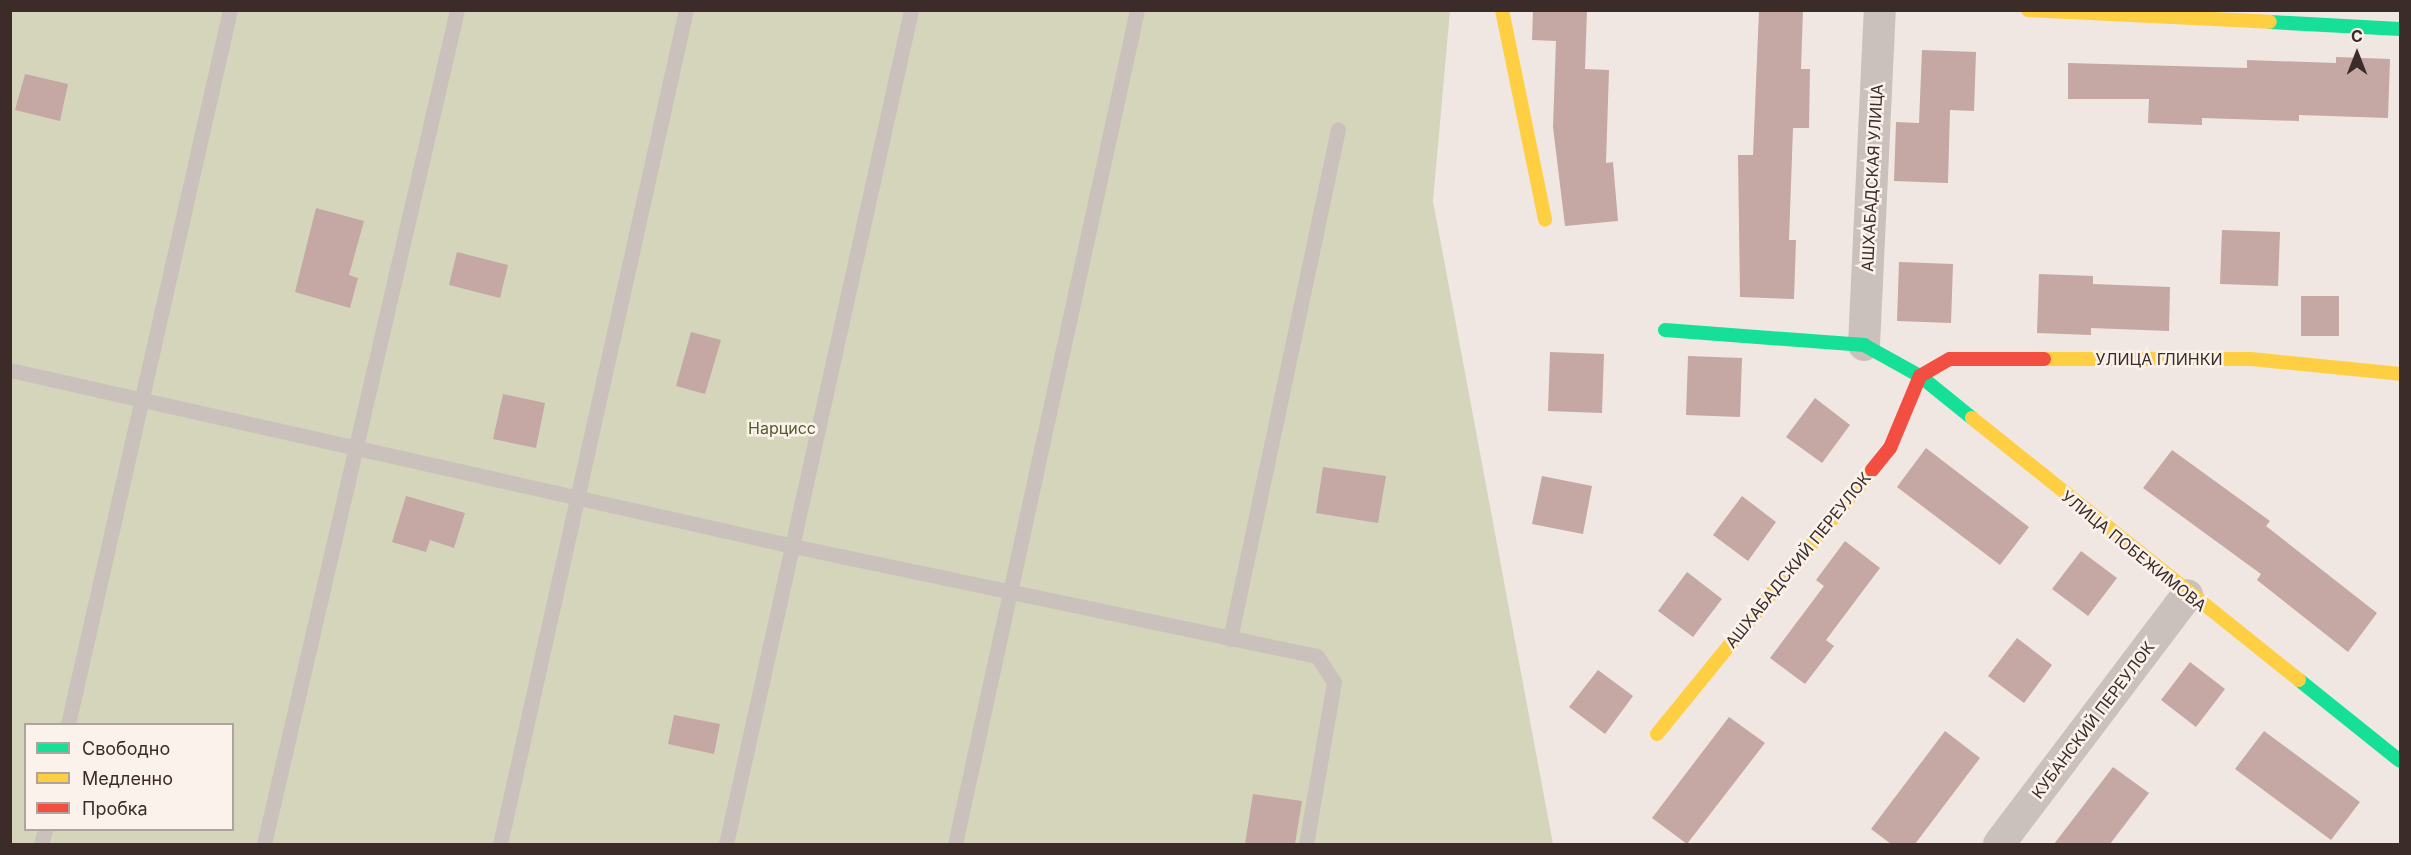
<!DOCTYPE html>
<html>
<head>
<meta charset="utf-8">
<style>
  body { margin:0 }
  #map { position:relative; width:2411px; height:855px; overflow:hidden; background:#f0e7e3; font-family:Inter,sans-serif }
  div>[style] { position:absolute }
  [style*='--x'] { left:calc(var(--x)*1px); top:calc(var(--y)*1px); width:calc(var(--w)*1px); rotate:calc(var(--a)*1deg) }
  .green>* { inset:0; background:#d5d5bc }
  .building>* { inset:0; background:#c5a7a3 }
  .lane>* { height:15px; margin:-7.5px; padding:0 7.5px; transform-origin:7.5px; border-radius:7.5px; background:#cac0bc }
  .street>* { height:32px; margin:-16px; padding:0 16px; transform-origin:16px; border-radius:16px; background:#cac0bc }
  .fast>* { height:14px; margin:-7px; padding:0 7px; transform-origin:7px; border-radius:7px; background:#16e098 }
  .slow>* { height:14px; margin:-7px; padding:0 7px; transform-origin:7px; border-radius:7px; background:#ffcf43 }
  .jam>* { height:14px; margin:-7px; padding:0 7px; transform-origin:7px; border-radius:7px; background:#f24e42 }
  span { translate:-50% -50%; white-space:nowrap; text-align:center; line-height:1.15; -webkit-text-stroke:5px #fcf2ec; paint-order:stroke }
  .street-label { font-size:16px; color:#3b2c29 }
  .park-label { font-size:16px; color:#535c2a }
  .frame { position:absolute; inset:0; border:12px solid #3b2c29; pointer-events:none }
  .legend { position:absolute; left:24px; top:723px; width:210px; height:108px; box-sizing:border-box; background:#fcf2ec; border:2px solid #afa39e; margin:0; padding:8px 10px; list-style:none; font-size:18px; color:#3b2c29 }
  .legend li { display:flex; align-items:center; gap:12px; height:30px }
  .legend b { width:30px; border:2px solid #afa39e }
  .north { position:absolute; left:2327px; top:24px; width:60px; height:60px; -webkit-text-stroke:4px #fcf2ec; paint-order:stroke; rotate:0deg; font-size:16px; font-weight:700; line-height:24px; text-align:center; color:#3b2c29 }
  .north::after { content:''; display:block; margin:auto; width:21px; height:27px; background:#3b2c29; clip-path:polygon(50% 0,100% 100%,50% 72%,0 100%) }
</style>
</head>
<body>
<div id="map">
  <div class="green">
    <div style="clip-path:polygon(evenodd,10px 11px,1450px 11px,1433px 201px,1553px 844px,11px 844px,10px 11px,26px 724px,232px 724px,232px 830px,26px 830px,26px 724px)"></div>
  </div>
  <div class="building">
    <div style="clip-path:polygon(1533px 10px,1587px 10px,1585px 69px,1609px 70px,1606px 163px,1613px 162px,1618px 221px,1565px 226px,1553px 127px,1556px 41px,1532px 40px)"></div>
    <div style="clip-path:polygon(1759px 10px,1803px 10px,1801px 69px,1810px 69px,1809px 128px,1793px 128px,1789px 240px,1796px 240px,1794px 299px,1740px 297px,1738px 155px,1753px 155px)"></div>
    <div style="clip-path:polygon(1922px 50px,1976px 52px,1974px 111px,1950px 110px,1948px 183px,1894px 181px,1896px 122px,1919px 123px)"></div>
    <div style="clip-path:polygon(2336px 57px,2390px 59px,2388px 118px,2299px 115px,2299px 121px,2202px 118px,2202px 125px,2148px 123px,2149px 99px,2068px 99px,2068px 63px,2247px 68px,2247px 60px,2336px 63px)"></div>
    <div style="clip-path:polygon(25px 74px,68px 84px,60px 121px,15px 110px)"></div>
    <div style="clip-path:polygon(316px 208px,364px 221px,349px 275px,358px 278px,350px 308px,295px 292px)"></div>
    <div style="clip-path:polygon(2222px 230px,2280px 232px,2278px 286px,2220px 284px)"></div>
    <div style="clip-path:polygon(457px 252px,508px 265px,500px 298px,449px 285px)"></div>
    <div style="clip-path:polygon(1899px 262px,1953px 264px,1951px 323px,1897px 321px)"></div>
    <div style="clip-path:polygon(2039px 274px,2093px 276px,2093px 284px,2170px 287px,2169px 331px,2091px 328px,2091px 335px,2037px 333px)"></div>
    <div style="clip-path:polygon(2301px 296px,2339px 296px,2339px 336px,2301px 336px)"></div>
    <div style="clip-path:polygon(691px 332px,721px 340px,705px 394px,676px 386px)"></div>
    <div style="clip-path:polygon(1550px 352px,1604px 354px,1602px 413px,1548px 411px)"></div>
    <div style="clip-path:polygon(1688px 356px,1742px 358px,1740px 417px,1686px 415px)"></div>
    <div style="clip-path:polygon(503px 394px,545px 403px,536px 448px,493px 439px)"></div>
    <div style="clip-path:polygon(1815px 398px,1850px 425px,1822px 463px,1786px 437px)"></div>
    <div style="clip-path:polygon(1926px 448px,2029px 527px,2000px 565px,1897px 487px)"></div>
    <div style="clip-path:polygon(2172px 450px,2270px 521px,2266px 526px,2377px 613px,2348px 652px,2257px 580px,2261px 574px,2143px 488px)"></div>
    <div style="clip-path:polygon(1323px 467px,1386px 476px,1378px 523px,1316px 513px)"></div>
    <div style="clip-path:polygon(1542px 476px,1592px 486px,1583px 534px,1532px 524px)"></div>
    <div style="clip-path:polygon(406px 496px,465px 513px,454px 548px,430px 540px,426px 552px,392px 542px)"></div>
    <div style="clip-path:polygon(1742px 496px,1776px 522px,1748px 561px,1713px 535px)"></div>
    <div style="clip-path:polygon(1845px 541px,1880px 568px,1826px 640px,1834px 646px,1805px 684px,1770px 658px,1824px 586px,1816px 580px)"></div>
    <div style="clip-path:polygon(2081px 551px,2117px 578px,2088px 616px,2052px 589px)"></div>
    <div style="clip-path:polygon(1687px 572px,1722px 599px,1693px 637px,1658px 611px)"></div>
    <div style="clip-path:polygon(2017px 638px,2052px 665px,2024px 703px,1988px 676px)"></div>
    <div style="clip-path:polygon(2190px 662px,2225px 689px,2196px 727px,2161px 700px)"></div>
    <div style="clip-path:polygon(1598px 670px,1633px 696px,1605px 734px,1569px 707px)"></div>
    <div style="clip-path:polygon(674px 715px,720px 724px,714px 754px,668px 744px)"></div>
    <div style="clip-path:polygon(1729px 717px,1765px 743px,1687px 844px,1652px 818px)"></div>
    <div style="clip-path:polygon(1945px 731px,1980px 758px,1915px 844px,1891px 844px,1871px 829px)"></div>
    <div style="clip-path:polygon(2264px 731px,2360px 802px,2331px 840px,2235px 769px)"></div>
    <div style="clip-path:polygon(2113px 767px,2149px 793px,2110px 844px,2054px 844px)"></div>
    <div style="clip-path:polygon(1253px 794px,1302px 801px,1295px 844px,1245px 844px)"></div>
  </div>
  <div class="lane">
    <div style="--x:10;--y:370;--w:803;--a:12.67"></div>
    <div style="--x:793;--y:546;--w:535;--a:11.86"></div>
    <div style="--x:1317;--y:656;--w:31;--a:57"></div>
    <div style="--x:1334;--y:682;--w:164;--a:99.8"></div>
    <div style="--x:1230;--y:639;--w:521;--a:-78.04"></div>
    <div style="--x:68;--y:724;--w:732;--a:-77.22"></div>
    <div style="--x:41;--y:844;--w:15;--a:-74"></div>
    <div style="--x:264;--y:844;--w:856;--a:-76.97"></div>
    <div style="--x:500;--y:844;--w:854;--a:-77.43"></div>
    <div style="--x:726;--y:844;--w:854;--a:-77.49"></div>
    <div style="--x:955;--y:844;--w:854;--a:-77.69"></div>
  </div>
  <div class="street">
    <div style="--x:1864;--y:345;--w:335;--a:-87.3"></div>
    <div style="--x:1999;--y:844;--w:312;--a:-52.9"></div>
  </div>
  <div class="fast">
    <div style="--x:2270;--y:22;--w:130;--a:3.1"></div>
    <div style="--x:1665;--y:330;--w:200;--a:4.3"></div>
    <div style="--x:1864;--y:345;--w:64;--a:29"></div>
    <div style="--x:1920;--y:376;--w:67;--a:38.9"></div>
    <div style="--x:2299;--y:680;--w:129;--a:38.7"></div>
  </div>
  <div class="slow">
    <div style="--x:1502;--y:10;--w:214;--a:78.4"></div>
    <div style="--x:2028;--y:10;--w:242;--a:2.8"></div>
    <div style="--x:2044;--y:359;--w:207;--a:0"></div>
    <div style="--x:2251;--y:359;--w:150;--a:5.7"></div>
    <div style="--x:1972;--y:418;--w:419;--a:38.7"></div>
    <div style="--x:1657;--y:734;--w:340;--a:-50.8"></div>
  </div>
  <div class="jam">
    <div style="--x:1872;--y:470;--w:28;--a:-51"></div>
    <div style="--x:1890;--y:448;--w:78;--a:-67.4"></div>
    <div style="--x:1920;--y:376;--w:34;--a:-30"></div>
    <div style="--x:1950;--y:359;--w:94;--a:0"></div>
  </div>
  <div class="street-label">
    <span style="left:1872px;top:178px;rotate:-87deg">АШХАБАДСКАЯ УЛИЦА</span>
    <span style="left:2159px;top:359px">УЛИЦА ГЛИНКИ</span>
    <span style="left:2134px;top:551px;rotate:39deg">УЛИЦА ПОБЕЖИМОВА</span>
    <span style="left:1798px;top:560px;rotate:-51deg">АШХАБАДСКИЙ ПЕРЕУЛОК</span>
    <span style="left:2093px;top:720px;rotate:-53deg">КУБАНСКИЙ ПЕРЕУЛОК</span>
  </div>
  <div class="park-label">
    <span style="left:782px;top:428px">Нарцисс</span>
  </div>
  <div class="frame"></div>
  <ul class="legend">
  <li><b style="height:8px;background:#16e098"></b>Свободно</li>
  <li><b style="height:8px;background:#ffcf43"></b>Медленно</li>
  <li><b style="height:8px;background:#f24e42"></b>Пробка</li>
  </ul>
  <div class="north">С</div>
</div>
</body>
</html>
